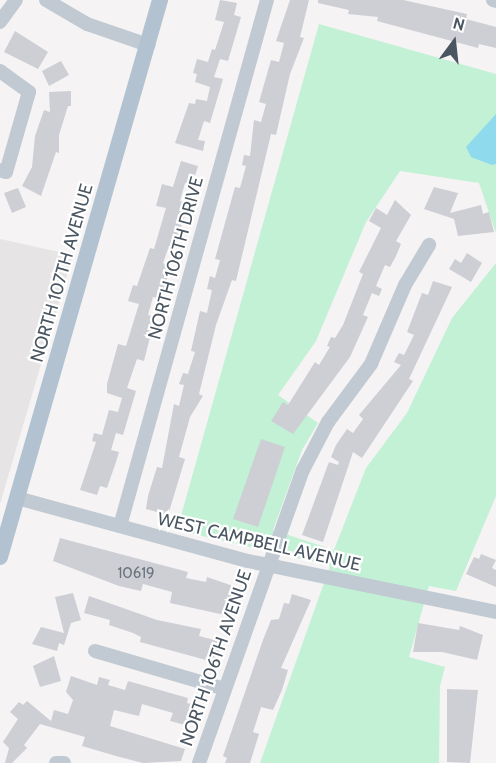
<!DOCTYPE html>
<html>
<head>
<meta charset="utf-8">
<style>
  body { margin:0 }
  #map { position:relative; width:496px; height:763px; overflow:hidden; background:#f5f3f3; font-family:Cabin,sans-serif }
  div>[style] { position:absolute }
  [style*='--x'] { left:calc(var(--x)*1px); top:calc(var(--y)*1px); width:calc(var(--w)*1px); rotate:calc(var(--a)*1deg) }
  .education>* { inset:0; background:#e6e4e5 }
  .green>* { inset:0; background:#c3f1d5 }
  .water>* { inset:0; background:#90daee }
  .building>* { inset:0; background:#cdcfd5 }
  .minor>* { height:14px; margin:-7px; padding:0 7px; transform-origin:7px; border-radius:7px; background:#c1cad2 }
  .major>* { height:16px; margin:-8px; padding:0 8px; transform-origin:8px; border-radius:8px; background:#b3c2d1 }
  span { translate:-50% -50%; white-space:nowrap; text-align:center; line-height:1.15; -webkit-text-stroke:4.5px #fff; paint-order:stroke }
  .number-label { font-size:15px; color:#6b747e }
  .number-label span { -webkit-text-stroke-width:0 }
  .street-label { font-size:18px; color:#4a5661 }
  .north { position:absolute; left:424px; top:12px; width:60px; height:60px; -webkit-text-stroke:4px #fff; paint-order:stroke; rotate:15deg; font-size:16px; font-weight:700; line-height:24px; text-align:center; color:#4a5661 }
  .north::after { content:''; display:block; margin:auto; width:21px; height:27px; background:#4a5661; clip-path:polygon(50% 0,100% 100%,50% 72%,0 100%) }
</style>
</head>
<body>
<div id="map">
  <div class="education">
    <div style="clip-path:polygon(0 239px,73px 255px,0 504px)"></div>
  </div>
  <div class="green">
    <div style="clip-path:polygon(319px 24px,496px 74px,496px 233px,479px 183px,400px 171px,366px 222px,316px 341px,278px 395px,318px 423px,302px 450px,273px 530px,334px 550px,366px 468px,407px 413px,452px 318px,496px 263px,496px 496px,456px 591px,429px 586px,409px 657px,445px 667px,440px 686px,439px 763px,260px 763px,330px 566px,177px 530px)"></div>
  </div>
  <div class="water">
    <div style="clip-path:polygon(496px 114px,496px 164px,492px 165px,471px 157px,466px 147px)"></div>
  </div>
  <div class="building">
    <div style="clip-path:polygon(220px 0,237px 3px,234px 15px,241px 17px,228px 61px,220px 59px,214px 77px,223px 79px,210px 123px,204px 121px,198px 140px,205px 141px,203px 151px,175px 143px,189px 103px,195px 104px,196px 99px,207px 101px,210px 87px,195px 82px,197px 74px,193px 73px,197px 59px,208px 62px,212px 49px,215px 50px,224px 22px,215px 20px)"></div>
    <div style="clip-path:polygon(290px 0,309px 0,300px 37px,304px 38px,290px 74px,276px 135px,271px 134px,236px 281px,232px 280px,216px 325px,199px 394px,203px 396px,190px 417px,179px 457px,185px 459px,168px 515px,146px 509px,148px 496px,157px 467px,162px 468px,174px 404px,179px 406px,184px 385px,179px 384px,183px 373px,188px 374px,195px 352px,191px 351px,200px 311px,207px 313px,212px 290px,207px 289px,210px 276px,215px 278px,220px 260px,215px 259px,235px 187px,240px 188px,246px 166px,242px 165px,244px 155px,250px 156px,254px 120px,261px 122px,266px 104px,259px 102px,271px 60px,279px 62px,284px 43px,276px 41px)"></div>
    <div style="clip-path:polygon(318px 0,403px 0,467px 14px,466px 19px,496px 27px,496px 48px,479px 44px,478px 48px,377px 21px,378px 17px,348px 14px,349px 10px,318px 3px)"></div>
    <div style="clip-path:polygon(15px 31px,48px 52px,38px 69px,4px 52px)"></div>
    <div style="clip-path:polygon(61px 61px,69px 75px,49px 86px,42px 71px)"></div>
    <div style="clip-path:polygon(71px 91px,71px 106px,68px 106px,59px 135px,59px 153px,56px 152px,41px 196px,22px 186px,32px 167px,35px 136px,44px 110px,50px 112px,49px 92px)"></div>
    <div style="clip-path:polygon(181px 161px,198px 166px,192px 186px,185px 183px,180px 201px,189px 204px,174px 247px,169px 246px,163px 263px,171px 266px,161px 299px,153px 297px,148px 315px,155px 317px,144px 361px,137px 359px,127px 388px,136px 391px,123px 435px,116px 433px,111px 450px,119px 452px,116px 462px,107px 488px,100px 486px,97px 495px,80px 490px,96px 442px,92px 441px,94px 433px,102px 435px,109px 410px,118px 412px,122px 398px,107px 393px,107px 384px,118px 344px,126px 346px,139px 304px,128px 301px,133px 285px,137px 286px,150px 248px,154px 249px,166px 208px,156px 206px,162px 184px,173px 187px)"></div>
    <div style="clip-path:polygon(434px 187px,458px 193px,450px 213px,481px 205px,483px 214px,489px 212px,494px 232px,458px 236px,454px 219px,424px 209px)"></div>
    <div style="clip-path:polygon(18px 188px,26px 207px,12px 213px,4px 193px)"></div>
    <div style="clip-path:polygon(395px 200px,411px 215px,396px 241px,401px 244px,396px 256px,390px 267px,385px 265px,376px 286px,382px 289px,379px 296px,372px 293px,363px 315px,368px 317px,350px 357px,293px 434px,271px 421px,283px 402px,288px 405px,315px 362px,319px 365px,330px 347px,327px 346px,331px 337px,335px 338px,343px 325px,363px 274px,359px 272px,381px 228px,369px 221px,376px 208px,387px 215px)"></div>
    <div style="clip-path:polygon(467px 253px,482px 263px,471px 282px,449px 269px,455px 259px,461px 263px)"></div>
    <div style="clip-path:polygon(433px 281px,452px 287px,409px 379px,413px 381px,362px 458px,353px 452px,323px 542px,302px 535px,329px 462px,338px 465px,339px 462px,331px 457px,336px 445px,347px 429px,353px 433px,363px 419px,359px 415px,401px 365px,394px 362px,399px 353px,404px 355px,414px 335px,407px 332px,422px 293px,428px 295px)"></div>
    <div style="clip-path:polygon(261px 439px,285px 447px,258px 527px,233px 519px)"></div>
    <div style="clip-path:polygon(60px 538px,188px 572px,186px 578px,206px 582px,207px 577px,233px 586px,232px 591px,240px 593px,234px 617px,170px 603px,172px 592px,143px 584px,141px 591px,119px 586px,53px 561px)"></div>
    <div style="clip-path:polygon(481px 554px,496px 560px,492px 568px,496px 570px,496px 587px,466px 574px,474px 557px,479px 559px)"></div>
    <div style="clip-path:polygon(73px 593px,81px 620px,71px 623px,64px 645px,59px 643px,57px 651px,32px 644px,41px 627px,64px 633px,55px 597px)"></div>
    <div style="clip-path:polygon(292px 594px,311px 600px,281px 668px,288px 670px,282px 690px,273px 710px,261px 707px,253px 732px,259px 734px,250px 763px,225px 763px,227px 758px,223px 756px,263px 640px,271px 620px,279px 619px,284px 603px,289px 604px)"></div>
    <div style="clip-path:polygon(89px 596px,157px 620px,201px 629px,199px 636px,218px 641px,217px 645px,221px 646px,217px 663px,140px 642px,141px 637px,133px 633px,109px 625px,110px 620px,84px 613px)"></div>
    <div style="clip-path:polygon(418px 623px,459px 630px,460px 626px,483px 635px,477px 660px,442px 652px,413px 652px)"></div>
    <div style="clip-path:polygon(54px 656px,61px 681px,40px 687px,33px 666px)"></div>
    <div style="clip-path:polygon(71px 676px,97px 685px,99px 677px,110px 680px,108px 685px,125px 690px,128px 681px,188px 698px,187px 703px,195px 705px,189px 726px,170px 721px,173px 713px,142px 704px,139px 716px,114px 710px,110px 726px,185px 749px,181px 761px,143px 763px,116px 756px,82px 746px,85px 737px,40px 724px,24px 745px,27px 748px,12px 763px,5px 763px,9px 748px,3px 742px,18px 719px,10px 712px,19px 702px,23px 705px,27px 701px,51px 721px,54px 710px,68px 714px,73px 700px,66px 692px)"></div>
    <div style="clip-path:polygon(447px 689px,478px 690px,470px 763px,447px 762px)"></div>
  </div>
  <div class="minor">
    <div style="--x:46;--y:0;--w:48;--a:30.3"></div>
    <div style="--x:87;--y:24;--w:65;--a:19"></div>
    <div style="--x:493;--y:0;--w:3;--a:18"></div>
    <div style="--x:0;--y:22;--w:27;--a:-54"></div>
    <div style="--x:0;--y:71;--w:36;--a:36"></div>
    <div style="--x:29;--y:92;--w:83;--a:106"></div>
    <div style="--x:6;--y:172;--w:6;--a:-162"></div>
    <div style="--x:17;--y:498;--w:239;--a:15.3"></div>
    <div style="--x:248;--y:561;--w:253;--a:11.6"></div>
    <div style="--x:120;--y:526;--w:546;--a:-74.39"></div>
    <div style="--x:95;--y:651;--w:135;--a:16.3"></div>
    <div style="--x:56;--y:763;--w:8;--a:0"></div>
    <div style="--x:199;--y:763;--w:311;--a:-70.5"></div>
    <div style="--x:303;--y:470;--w:54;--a:-62.5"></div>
    <div style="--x:328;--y:422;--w:72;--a:-53.4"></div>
    <div style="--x:371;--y:364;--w:86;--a:-66.7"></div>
    <div style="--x:405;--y:285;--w:47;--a:-59"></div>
  </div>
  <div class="major">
    <div style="--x:0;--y:557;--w:580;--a:-73.97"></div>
  </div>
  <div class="number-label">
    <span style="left:136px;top:574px">10619</span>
  </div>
  <div class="street-label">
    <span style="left:176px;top:258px;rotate:-75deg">NORTH 106TH DRIVE</span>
    <span style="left:62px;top:273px;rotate:-74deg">NORTH 107TH AVENUE</span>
    <span style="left:259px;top:542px;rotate:13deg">WEST CAMPBELL AVENUE</span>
    <span style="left:216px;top:658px;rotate:-71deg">NORTH 106TH AVENUE</span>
  </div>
  <div class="north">N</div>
</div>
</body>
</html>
